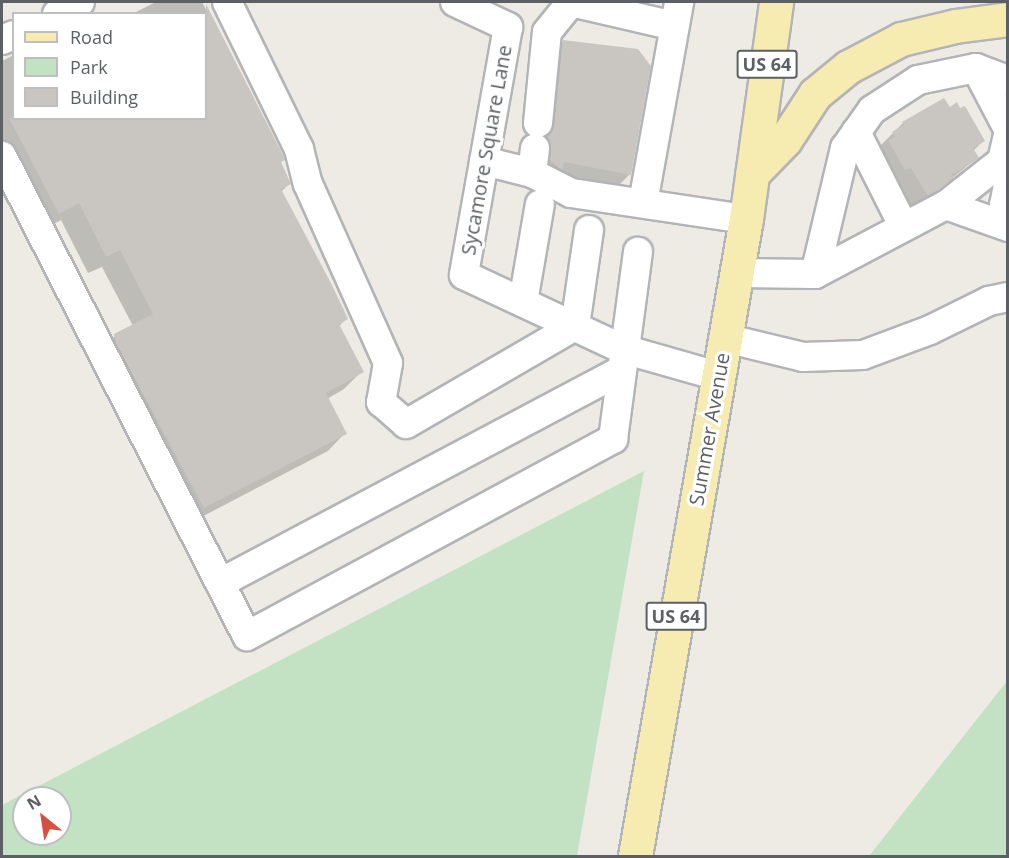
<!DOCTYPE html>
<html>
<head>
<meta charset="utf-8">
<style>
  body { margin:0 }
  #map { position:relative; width:1009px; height:858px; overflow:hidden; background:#edebe4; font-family:"Open Sans",sans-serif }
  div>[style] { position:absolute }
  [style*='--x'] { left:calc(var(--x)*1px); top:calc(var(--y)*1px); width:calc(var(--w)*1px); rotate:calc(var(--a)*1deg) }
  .green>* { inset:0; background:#c3e2c4 }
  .shadow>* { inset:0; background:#0003 }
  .building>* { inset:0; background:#c9c6c1 }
  .roads { filter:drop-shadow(2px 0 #b2b4b8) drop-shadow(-2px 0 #b2b4b8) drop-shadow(0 2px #b2b4b8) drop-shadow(0 -2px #b2b4b8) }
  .minor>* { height:28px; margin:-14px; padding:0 14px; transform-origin:14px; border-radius:14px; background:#fff }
  .major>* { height:33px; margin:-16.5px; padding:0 16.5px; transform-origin:16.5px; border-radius:16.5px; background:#f6ebb0 }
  span { translate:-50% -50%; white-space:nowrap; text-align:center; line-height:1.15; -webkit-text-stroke:6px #fff; paint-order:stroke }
  .shield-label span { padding:2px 4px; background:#fff; border:2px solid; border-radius:4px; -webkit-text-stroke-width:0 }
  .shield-label { font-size:18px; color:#5c5f63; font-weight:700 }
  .street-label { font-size:20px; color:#5c5f63 }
  .frame { position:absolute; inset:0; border:3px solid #5c5f63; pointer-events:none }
  .legend { position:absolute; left:12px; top:12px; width:195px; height:108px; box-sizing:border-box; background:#fff; border:2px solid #bebfc1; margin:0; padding:8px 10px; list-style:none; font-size:18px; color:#5c5f63 }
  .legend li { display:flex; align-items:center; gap:12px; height:30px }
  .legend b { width:30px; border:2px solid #bebfc1 }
  .north { position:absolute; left:12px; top:786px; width:60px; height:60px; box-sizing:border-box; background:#fff; border:2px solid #bebfc1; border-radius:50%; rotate:330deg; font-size:16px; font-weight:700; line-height:24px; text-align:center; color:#5c5f63 }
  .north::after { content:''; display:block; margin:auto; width:21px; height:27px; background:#d64f41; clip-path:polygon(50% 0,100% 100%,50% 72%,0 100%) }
</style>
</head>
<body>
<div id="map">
  <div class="green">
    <div style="clip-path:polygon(evenodd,644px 471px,577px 856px,2px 856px,2px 805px,644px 471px,24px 798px,60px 798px,60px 834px,24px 834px,24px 798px)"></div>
    <div style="clip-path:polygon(1007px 681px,1007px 856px,869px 856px)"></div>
  </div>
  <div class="shadow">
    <div style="clip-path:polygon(156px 2px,202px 2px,282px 155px,279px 163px,289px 184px,281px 192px,346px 319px,339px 326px,362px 371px,344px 389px,327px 399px,345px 433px,328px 451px,186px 525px,97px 354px,115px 336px,133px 326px,102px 267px,88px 273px,61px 220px,41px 231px,2px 155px,2px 61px,14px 55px,14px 118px,206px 118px,206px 14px,132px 14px)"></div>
    <div style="clip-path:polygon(563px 42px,630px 174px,612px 192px,537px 184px,545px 60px)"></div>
    <div style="clip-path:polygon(949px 109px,983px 141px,973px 151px,977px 158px,910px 212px,875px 151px,903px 123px)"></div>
  </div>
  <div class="building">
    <div style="clip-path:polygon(206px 4px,283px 155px,285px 160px,281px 162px,291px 184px,281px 189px,332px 285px,348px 319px,339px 324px,364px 372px,326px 393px,347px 434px,204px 508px,116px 343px,114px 334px,153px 314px,120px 250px,106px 257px,79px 203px,59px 214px,9px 118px,206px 118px)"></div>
    <div style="clip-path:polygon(563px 40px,638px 49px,651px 66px,631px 175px,564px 162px,562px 170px,550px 160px,547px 137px,554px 125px)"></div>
    <div style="clip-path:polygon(944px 98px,950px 107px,957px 102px,960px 108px,965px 106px,985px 141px,973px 148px,979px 158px,951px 175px,953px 179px,928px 196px,911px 168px,905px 170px,888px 140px,895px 137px,892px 132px,904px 125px,902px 122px)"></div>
  </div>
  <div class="roads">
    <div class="minor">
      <div style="--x:227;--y:2;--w:164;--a:63.9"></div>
      <div style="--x:299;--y:149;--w:36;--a:76"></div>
      <div style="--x:308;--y:184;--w:196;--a:65.9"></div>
      <div style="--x:388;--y:363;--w:40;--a:100"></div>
      <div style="--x:381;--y:402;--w:33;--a:41"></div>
      <div style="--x:406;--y:424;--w:195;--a:-30.1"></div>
      <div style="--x:575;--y:326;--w:97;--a:-81.7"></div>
      <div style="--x:455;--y:2;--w:59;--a:25.3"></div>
      <div style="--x:508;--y:27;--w:252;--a:100.1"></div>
      <div style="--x:464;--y:275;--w:175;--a:25"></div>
      <div style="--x:623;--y:349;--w:99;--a:15.9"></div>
      <div style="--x:571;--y:2;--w:106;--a:13.1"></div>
      <div style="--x:57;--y:14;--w:26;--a:-28"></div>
      <div style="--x:2;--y:40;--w:13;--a:-23"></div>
      <div style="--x:976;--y:68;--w:69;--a:62.3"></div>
      <div style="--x:538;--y:123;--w:91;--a:-84.4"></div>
      <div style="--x:547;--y:32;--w:38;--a:-51"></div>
      <div style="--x:856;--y:132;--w:106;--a:63.2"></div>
      <div style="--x:2;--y:156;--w:539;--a:62.96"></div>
      <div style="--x:247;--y:636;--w:416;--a:-28.3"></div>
      <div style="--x:613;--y:439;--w:189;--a:-82.4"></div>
      <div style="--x:484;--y:161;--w:49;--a:14"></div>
      <div style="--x:532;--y:173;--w:44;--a:27.1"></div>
      <div style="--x:571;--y:193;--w:177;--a:8.5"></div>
      <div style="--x:532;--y:173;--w:25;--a:-83"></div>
      <div style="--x:1008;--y:185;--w:20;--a:101"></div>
      <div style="--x:1004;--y:205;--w:9;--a:63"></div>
      <div style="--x:643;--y:203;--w:204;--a:-79.8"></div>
      <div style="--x:946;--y:205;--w:71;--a:-38.2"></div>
      <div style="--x:1002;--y:161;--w:28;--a:-77"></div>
      <div style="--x:737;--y:273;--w:78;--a:0.7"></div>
      <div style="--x:815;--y:274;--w:148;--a:-27.8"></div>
      <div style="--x:946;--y:205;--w:66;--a:19.5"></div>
      <div style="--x:815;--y:274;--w:130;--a:-76.6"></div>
      <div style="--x:845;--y:148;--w:47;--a:-54.6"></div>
      <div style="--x:872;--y:110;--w:55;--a:-33.1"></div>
      <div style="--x:918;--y:80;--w:59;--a:-11.7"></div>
      <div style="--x:976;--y:68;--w:34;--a:21"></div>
      <div style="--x:523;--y:302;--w:99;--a:-80.2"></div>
      <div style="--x:725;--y:338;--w:80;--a:13.7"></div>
      <div style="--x:803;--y:357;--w:60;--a:-1.9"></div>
      <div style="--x:863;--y:355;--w:72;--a:-20.5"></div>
      <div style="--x:930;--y:330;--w:66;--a:-26.2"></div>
      <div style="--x:989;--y:301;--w:19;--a:-12"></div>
      <div style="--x:220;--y:583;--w:453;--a:-27.9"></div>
    </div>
    <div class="major">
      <div style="--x:752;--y:174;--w:47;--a:-45.9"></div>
      <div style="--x:785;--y:140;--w:55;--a:-56.9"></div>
      <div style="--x:815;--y:94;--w:43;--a:-39.3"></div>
      <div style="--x:848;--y:67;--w:60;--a:-27.8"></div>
      <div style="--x:901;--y:39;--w:56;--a:-13.5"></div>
      <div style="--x:955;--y:26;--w:53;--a:-7.5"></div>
      <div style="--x:635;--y:856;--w:647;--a:-80.12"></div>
      <div style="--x:746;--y:219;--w:219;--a:-82.1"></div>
    </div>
  </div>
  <div class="shield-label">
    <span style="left:767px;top:64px">US 64</span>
    <span style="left:676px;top:616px">US 64</span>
  </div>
  <div class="street-label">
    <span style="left:486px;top:150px;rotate:-80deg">Sycamore Square Lane</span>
    <span style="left:709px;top:429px;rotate:-80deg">Summer Avenue</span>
  </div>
  <div class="frame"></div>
  <ul class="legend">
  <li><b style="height:8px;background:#f6ebb0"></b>Road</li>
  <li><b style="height:16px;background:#c3e2c4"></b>Park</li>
  <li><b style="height:16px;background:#c9c6c1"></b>Building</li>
  </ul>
  <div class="north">N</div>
</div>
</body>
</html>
